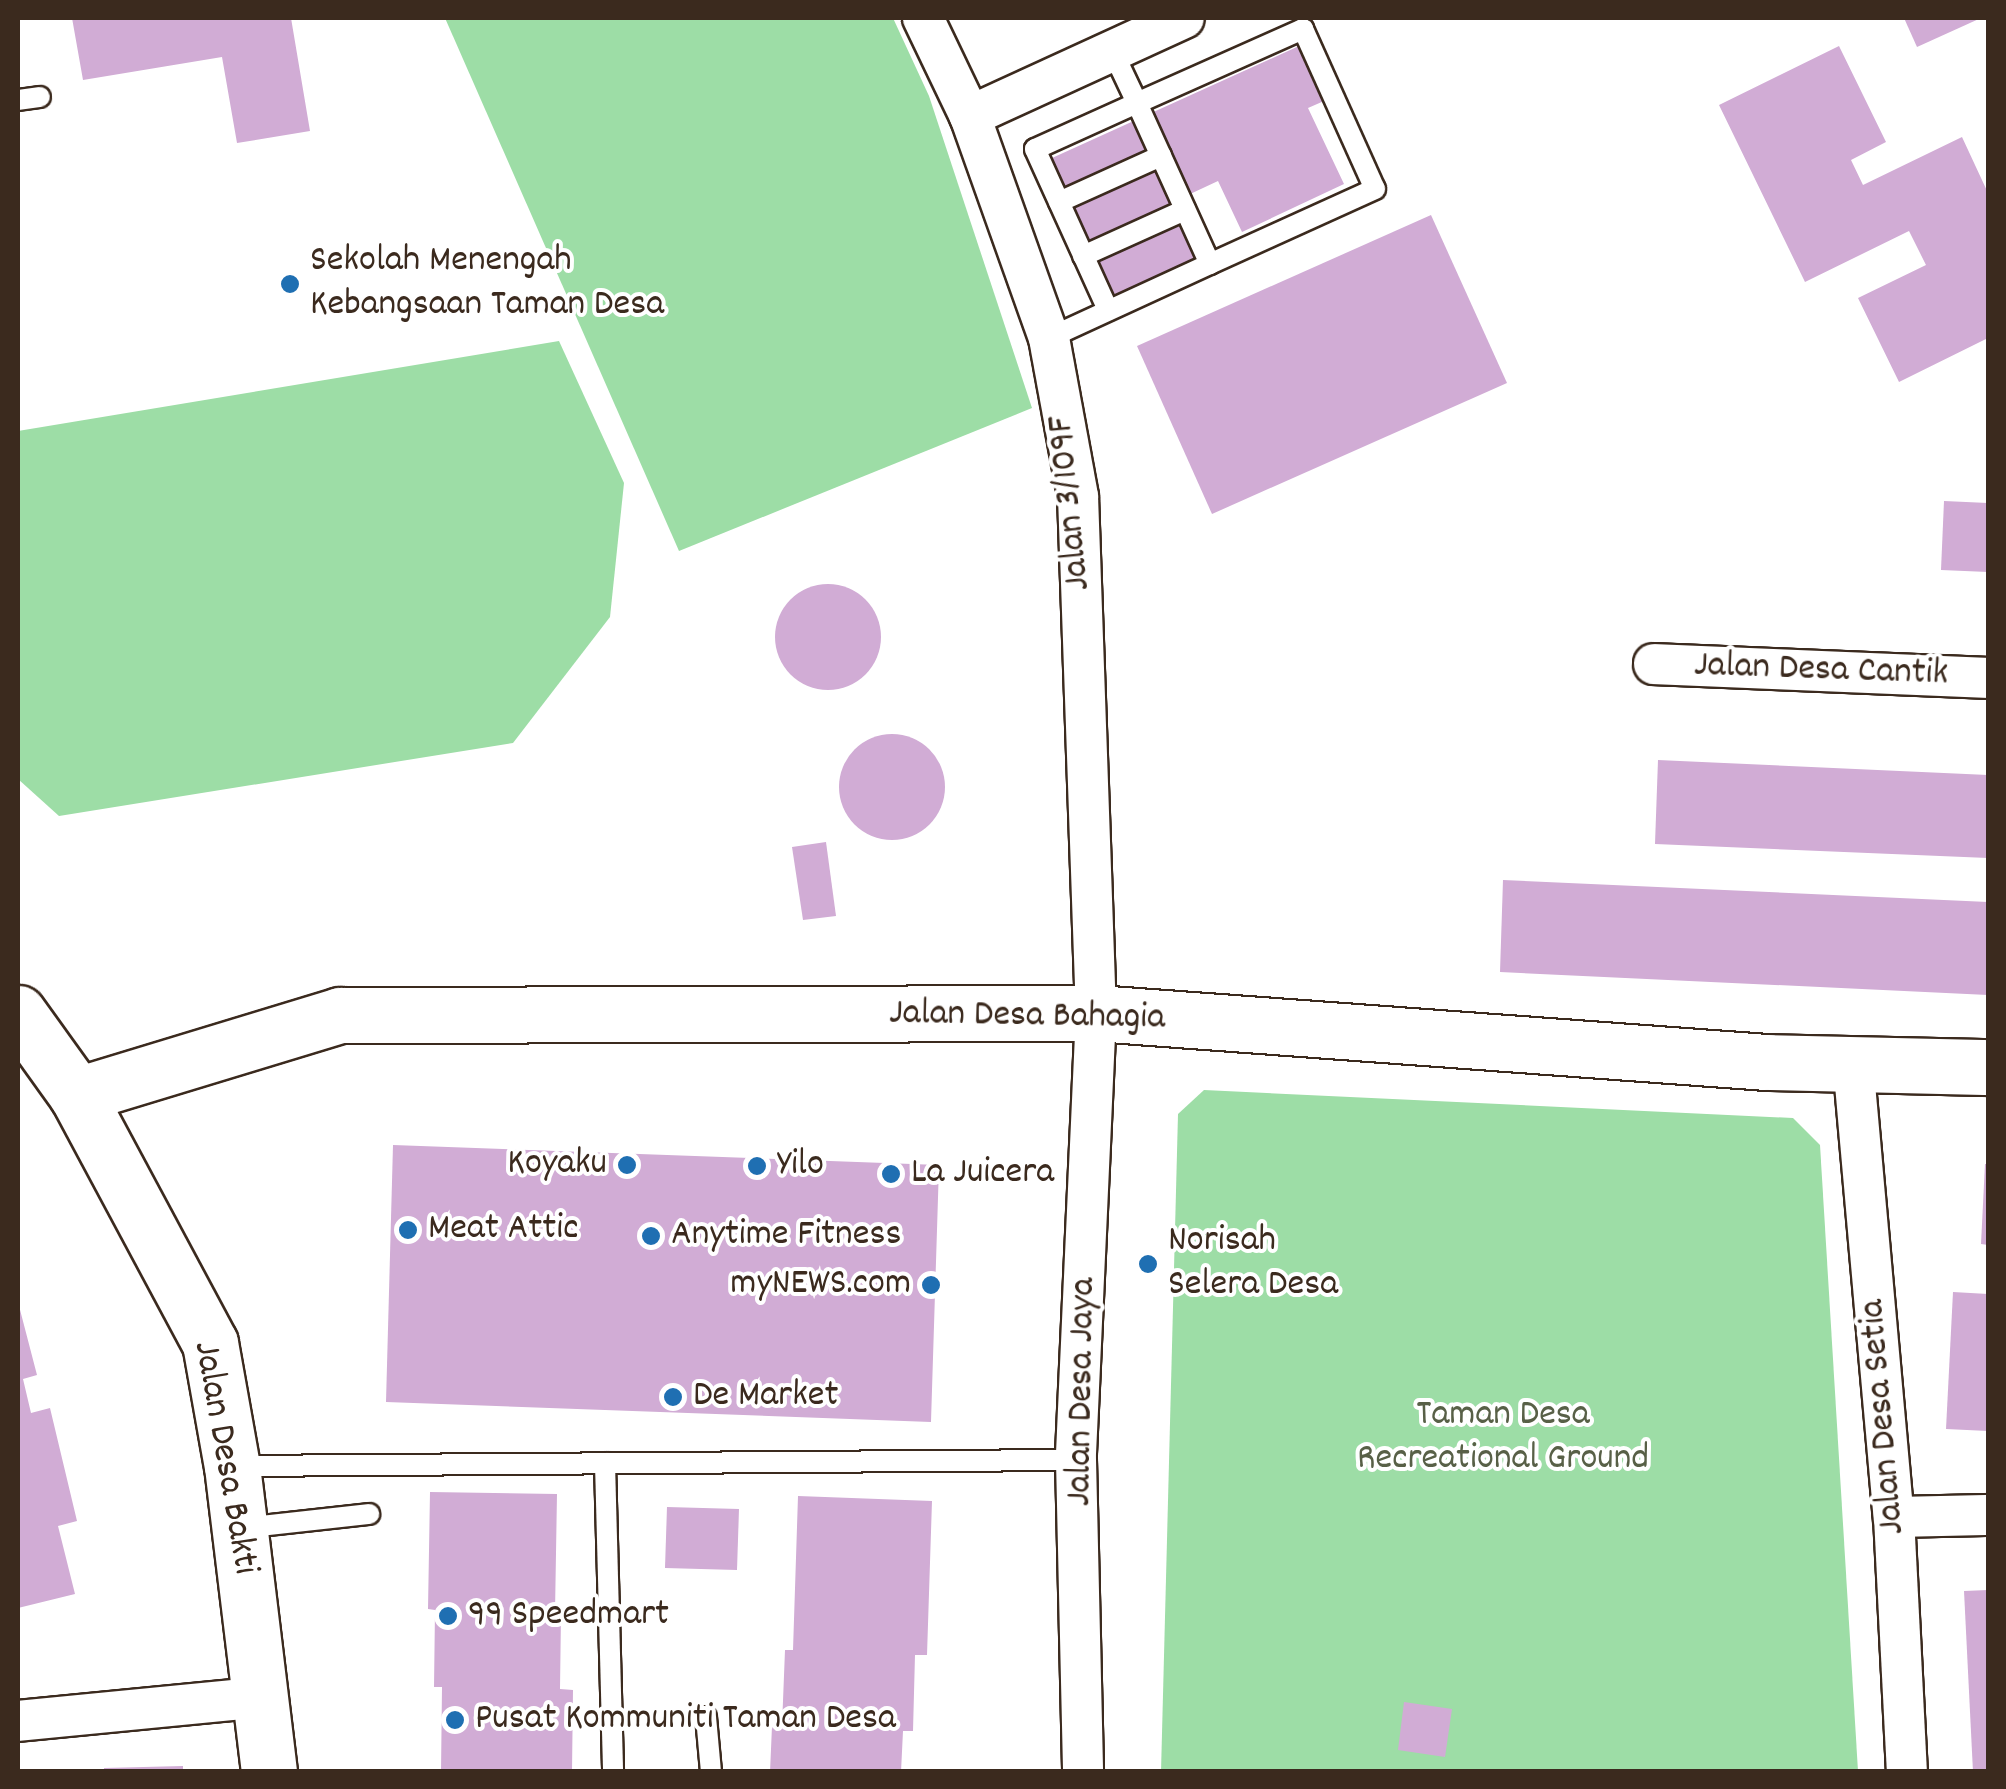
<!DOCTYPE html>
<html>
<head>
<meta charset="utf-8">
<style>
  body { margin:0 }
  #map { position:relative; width:2006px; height:1789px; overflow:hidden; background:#fff; font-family:Dekko,sans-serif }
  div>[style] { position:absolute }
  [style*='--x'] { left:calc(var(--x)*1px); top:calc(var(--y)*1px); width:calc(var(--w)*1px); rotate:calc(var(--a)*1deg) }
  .green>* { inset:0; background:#9ddda6 }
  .building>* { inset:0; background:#d1acd5 }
  .round { border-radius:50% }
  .roads { filter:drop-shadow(2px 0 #3b2a1e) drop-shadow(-2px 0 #3b2a1e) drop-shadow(0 2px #3b2a1e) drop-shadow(0 -2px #3b2a1e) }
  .lane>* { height:20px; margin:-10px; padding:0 10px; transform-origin:10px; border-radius:10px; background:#fff }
  .street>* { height:40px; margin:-20px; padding:0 20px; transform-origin:20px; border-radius:20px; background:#fff }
  .secondary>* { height:55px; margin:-27.5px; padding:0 27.5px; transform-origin:27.5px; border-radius:27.5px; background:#fff }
  .dots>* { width:28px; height:28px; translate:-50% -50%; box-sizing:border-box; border:5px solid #fff; border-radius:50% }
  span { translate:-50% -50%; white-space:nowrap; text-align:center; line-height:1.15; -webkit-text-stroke:8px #fff; paint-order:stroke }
  .poi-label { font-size:38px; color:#3b2a1e }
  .left { translate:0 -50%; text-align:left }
  .right { translate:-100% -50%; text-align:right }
  .street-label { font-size:38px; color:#3b2a1e }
  .park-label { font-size:38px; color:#586047 }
  .frame { position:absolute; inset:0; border:20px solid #3b2a1e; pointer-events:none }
</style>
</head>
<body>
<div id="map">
  <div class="green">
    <div style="clip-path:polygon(445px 18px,893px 18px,929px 96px,1032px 408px,679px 551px)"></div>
    <div style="clip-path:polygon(559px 341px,624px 483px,610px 617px,513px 743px,59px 816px,18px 779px,18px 431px)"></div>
    <div style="clip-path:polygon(1204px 1090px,1793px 1118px,1820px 1145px,1858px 1771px,1161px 1772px,1178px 1114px)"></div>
  </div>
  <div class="building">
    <div style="clip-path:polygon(72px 18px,291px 18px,310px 131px,237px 143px,222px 57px,83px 80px)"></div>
    <div style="clip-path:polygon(1904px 18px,1981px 18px,1917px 47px)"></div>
    <div style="clip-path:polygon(1299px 46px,1324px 101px,1308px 108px,1344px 184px,1242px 232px,1218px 181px,1188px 195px,1215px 253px,1115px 298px,1052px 158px)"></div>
    <div style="clip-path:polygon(1839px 46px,1886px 142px,1851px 160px,1863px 185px,1962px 137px,1988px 193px,1988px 338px,1899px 382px,1858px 298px,1926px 265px,1909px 231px,1805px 282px,1719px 105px)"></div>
    <div style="clip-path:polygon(1431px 215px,1507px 383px,1212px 514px,1137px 346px)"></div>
    <div style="clip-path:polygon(1944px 501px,1988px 503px,1988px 572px,1941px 570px)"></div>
    <div class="round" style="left:775px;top:584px;width:106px;height:106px"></div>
    <div class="round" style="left:839px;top:734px;width:106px;height:106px"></div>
    <div style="clip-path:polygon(1658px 760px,1988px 775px,1988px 858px,1655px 844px)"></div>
    <div style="clip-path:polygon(826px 842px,836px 916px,803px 920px,792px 847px)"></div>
    <div style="clip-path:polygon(1503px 880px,1988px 902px,1988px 995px,1500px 972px)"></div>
    <div style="clip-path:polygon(393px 1145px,939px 1165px,931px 1422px,386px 1402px)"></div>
    <div style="clip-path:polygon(1985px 1164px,1988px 1164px,1988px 1245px,1981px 1244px)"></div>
    <div style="clip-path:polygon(1953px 1292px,1988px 1294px,1988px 1431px,1946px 1429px)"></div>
    <div style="clip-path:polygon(18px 1302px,37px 1375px,23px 1379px,31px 1413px,50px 1408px,77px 1521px,58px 1526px,75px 1594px,18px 1608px)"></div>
    <div style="clip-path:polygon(430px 1492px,557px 1494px,555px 1613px,561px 1613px,560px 1689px,573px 1690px,572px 1772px,441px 1772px,442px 1687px,434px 1687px,435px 1610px,428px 1609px)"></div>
    <div style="clip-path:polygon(798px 1496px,932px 1501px,927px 1655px,915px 1655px,913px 1731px,903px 1731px,901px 1772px,770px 1772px,772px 1726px,782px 1726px,785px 1650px,793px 1650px)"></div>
    <div style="clip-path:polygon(667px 1507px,739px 1509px,737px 1570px,665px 1568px)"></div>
    <div style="clip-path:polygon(1988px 1590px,1988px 1772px,1973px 1772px,1964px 1591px)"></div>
    <div style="clip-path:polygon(1404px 1702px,1452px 1709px,1445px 1757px,1398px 1750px)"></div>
    <div style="clip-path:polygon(183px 1766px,183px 1772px,104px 1772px,104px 1768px)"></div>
  </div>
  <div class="roads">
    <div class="lane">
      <div style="--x:1112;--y:50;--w:59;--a:64.7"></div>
      <div style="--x:1137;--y:103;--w:182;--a:-24"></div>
      <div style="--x:1303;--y:29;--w:175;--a:65.8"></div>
      <div style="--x:1375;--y:189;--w:181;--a:155.6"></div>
      <div style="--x:18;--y:100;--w:22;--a:-8"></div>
      <div style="--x:1059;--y:202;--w:112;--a:-24.3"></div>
      <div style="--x:1083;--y:256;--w:112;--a:-24.3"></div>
      <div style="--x:1049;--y:338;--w:177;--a:-24.7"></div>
      <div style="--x:1210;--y:264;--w:177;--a:-114.4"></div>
      <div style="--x:1137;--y:103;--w:112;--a:155.7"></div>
      <div style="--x:1035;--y:149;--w:177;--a:65.6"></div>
      <div style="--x:605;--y:1463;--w:309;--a:88.5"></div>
      <div style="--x:234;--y:1466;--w:842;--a:-0.41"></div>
      <div style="--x:242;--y:1528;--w:128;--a:-6.3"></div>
      <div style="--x:706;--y:1717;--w:55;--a:84.8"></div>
    </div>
    <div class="street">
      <div style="--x:923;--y:18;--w:109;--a:64.4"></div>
      <div style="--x:970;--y:116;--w:236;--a:70.4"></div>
      <div style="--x:1049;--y:338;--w:161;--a:79.6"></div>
      <div style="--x:1078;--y:496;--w:517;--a:88.01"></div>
      <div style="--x:1096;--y:1013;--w:447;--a:92.6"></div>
      <div style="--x:1076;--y:1460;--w:312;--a:88.7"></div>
      <div style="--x:970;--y:116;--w:235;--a:-24.6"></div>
      <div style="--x:1654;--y:664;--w:334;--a:2.4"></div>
      <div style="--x:1853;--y:1062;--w:457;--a:84.9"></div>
      <div style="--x:1894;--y:1517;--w:255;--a:87.1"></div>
      <div style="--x:1894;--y:1517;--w:94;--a:-1.2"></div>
      <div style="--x:18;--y:1721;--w:246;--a:-5.6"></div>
    </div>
    <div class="secondary">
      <div style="--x:18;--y:1013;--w:101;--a:54.3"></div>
      <div style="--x:77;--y:1095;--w:281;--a:61.8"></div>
      <div style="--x:210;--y:1343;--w:125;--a:79.9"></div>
      <div style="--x:232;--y:1466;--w:308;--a:83.1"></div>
      <div style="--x:77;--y:1095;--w:275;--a:-16.9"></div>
      <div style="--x:340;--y:1015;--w:756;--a:-0.15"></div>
      <div style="--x:1096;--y:1013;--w:672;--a:4.18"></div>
      <div style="--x:1766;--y:1062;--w:222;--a:1.3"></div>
    </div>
  </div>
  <div class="dots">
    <div style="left:290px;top:284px;background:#1f6fb2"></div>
    <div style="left:627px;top:1165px;background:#1f6fb2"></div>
    <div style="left:757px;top:1166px;background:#1f6fb2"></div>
    <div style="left:891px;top:1174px;background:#1f6fb2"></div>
    <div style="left:408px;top:1230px;background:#1f6fb2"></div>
    <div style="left:651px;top:1236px;background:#1f6fb2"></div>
    <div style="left:1148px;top:1264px;background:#1f6fb2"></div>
    <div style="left:931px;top:1285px;background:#1f6fb2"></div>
    <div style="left:673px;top:1397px;background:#1f6fb2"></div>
    <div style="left:448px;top:1616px;background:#1f6fb2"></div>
    <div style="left:455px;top:1720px;background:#1f6fb2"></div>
  </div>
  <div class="poi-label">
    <span class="left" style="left:310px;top:284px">Sekolah Menengah<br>Kebangsaan Taman Desa</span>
    <span class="right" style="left:607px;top:1165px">Koyaku</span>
    <span class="left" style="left:777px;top:1166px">Yilo</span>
    <span class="left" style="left:911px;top:1174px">La Juicera</span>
    <span class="left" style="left:428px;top:1230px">Meat Attic</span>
    <span class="left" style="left:671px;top:1236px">Anytime Fitness</span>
    <span class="left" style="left:1168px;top:1264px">Norisah<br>Selera Desa</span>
    <span class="right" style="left:911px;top:1285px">myNEWS.com</span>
    <span class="left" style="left:693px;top:1397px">De Market</span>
    <span class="left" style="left:468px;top:1616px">99 Speedmart</span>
    <span class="left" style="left:475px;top:1720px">Pusat Kommuniti Taman Desa</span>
  </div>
  <div class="street-label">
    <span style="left:1071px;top:503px;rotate:-96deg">Jalan 3/109F</span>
    <span style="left:1821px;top:671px;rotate:2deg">Jalan Desa Cantik</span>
    <span style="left:1027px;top:1017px;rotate:1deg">Jalan Desa Bahagia</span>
    <span style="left:1083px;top:1392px;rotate:-89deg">Jalan Desa Jaya</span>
    <span style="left:1884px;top:1417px;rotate:-95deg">Jalan Desa Setia</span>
    <span style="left:224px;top:1458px;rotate:80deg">Jalan Desa Bakti</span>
  </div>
  <div class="park-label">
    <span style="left:1503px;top:1438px">Taman Desa<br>Recreational Ground</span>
  </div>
  <div class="frame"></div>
</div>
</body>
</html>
